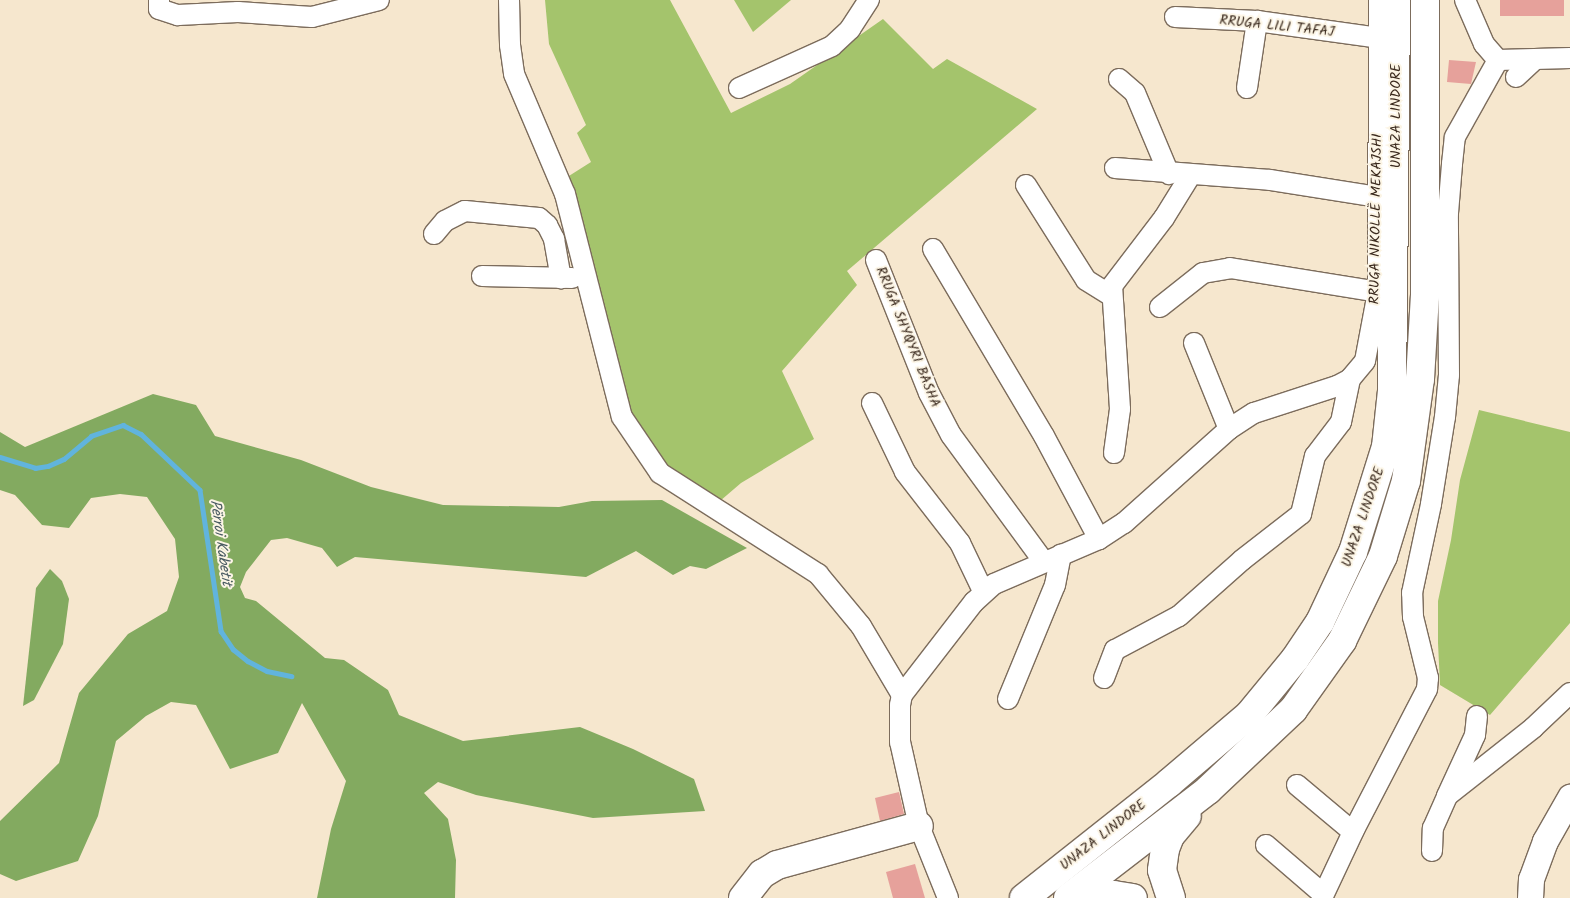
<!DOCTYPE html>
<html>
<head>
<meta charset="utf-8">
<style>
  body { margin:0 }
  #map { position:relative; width:1570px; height:898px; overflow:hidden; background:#f6e7ce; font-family:Kalam,sans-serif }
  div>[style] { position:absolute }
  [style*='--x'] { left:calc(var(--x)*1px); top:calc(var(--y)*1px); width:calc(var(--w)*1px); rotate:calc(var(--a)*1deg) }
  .green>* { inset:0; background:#a4c46c }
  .forest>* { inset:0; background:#83aa60 }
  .stream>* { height:4.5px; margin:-2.25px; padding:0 2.25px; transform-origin:2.25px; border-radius:2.25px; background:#61b4dd }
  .building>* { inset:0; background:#e6a19b }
  .roads { filter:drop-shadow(1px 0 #7c6c5c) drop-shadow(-1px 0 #7c6c5c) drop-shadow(0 1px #7c6c5c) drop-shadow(0 -1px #7c6c5c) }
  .minor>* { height:20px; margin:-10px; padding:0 10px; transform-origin:10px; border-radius:10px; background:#fff }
  .major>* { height:25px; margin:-12.5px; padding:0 12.5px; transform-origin:12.5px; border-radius:12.5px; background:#fff }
  .highway>* { height:28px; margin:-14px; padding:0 14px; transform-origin:14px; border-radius:14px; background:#fff }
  span { translate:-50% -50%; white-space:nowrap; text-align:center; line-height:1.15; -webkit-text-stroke:4px #fcf5e5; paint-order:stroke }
  .street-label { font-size:14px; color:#3b2a1e }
  .water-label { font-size:15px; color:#485a61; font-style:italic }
</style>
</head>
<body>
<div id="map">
  <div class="green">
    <div style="clip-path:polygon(545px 0,670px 0,731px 113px,790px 84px,883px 19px,933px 69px,947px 59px,1037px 109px,847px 271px,857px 285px,782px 371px,814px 439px,741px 483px,720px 501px,671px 482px,622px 417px,561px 181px,591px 162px,577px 133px,586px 125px,549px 44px)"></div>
    <div style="clip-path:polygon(734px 0,791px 0,753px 32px)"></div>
    <div style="clip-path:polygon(1479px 410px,1570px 432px,1570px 623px,1490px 715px,1440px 685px,1438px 643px,1438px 601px,1451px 540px,1460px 480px)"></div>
  </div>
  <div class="forest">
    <div style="clip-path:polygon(153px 394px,196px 405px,215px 436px,301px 460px,371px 487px,443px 505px,559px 507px,592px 501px,662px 500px,747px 548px,706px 569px,690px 566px,673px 575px,636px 551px,586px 577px,355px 557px,337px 567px,322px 548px,287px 538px,271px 540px,246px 572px,240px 587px,245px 598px,256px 601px,325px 658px,344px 660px,388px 690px,399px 715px,463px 741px,580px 727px,633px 749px,694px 779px,705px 811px,593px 818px,476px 795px,438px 782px,424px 793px,448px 819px,456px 860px,455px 898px,317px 898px,331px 829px,346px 781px,302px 703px,278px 753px,230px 769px,196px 705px,171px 702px,146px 716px,116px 741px,98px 816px,78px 861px,16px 881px,0 874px,0 821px,59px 763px,79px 693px,128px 634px,167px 611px,179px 577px,175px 539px,147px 497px,120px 494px,91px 498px,69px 528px,42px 525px,15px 495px,0 490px,0 432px,25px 447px)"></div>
    <div style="clip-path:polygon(50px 569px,62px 581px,69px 599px,63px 644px,34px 700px,23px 706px,36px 588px)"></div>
  </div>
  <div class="stream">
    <div style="--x:0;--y:457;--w:37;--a:17"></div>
    <div style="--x:35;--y:468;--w:13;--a:-9"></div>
    <div style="--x:48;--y:466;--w:17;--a:-24"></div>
    <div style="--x:64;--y:459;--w:35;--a:-40"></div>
    <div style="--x:91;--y:436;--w:34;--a:-19"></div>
    <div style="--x:123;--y:425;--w:20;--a:27"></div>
    <div style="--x:141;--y:434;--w:81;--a:43.5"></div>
    <div style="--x:200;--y:490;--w:143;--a:81.5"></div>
    <div style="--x:221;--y:631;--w:22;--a:56"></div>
    <div style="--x:233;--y:649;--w:19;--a:39"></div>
    <div style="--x:248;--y:661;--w:21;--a:28"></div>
    <div style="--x:267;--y:671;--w:25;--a:12"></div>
  </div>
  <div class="building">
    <div style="clip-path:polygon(1500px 0,1564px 0,1564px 16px,1500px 16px)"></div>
    <div style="clip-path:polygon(1449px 60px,1476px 62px,1471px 84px,1447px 82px)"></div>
    <div style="clip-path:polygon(899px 792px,904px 814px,880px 821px,875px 798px)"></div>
    <div style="clip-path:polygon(915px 864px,925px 898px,893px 898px,886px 872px)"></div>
  </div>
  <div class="roads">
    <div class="minor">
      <div style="--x:159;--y:0;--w:9;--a:90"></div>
      <div style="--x:159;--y:9;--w:20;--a:18"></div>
      <div style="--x:178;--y:15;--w:60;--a:-2.9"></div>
      <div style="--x:238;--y:12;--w:74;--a:3.9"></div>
      <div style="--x:312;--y:17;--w:69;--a:-14.2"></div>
      <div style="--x:509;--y:0;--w:45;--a:88.7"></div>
      <div style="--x:510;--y:45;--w:29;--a:82"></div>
      <div style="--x:514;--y:74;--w:130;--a:67"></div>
      <div style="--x:565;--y:194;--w:230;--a:75.7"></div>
      <div style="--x:622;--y:417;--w:68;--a:55.8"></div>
      <div style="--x:660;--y:473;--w:188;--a:32.6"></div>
      <div style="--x:818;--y:574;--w:67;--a:50.4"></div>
      <div style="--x:861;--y:626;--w:80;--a:59.3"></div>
      <div style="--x:1465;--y:0;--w:48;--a:66.6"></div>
      <div style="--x:1484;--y:44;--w:21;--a:49"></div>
      <div style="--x:1175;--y:17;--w:82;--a:2.8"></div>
      <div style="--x:1257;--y:21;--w:123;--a:7.9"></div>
      <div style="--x:1498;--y:60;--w:72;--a:-1.6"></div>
      <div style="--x:1516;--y:77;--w:25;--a:-43"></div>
      <div style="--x:1119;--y:79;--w:21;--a:41"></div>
      <div style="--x:1135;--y:93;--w:88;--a:67.2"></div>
      <div style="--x:739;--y:88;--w:102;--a:-24.3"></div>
      <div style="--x:832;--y:46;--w:25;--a:-43"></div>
      <div style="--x:850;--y:29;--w:35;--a:-57"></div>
      <div style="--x:1247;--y:88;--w:68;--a:-81.5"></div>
      <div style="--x:1115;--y:168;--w:155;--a:4.4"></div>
      <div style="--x:1270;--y:180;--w:108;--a:9"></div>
      <div style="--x:1026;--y:185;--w:112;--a:57.7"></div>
      <div style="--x:1086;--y:280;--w:28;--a:32"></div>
      <div style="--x:434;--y:234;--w:17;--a:-50"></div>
      <div style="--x:445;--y:221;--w:22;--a:-27"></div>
      <div style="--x:465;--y:211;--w:74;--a:5.4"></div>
      <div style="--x:539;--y:218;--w:11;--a:41"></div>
      <div style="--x:547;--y:225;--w:16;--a:63"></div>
      <div style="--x:554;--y:239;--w:40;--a:80"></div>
      <div style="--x:933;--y:249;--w:217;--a:59.3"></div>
      <div style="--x:1044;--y:436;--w:117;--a:61.9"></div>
      <div style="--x:876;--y:260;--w:143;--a:68.3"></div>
      <div style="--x:929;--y:393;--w:47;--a:62.4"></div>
      <div style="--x:951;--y:435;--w:157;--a:53.8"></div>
      <div style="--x:482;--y:276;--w:90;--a:1.3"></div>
      <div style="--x:1160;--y:307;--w:55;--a:-38.3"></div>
      <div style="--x:1203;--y:273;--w:27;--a:-10"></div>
      <div style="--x:1230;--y:268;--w:150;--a:9.2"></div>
      <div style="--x:1194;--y:343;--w:93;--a:67.9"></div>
      <div style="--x:872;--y:403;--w:76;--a:64.4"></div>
      <div style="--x:905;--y:472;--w:90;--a:52.2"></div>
      <div style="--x:960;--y:543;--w:53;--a:64.4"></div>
      <div style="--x:1114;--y:453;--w:44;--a:-82.2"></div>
      <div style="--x:1120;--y:409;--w:123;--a:-93.7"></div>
      <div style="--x:1112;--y:286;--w:86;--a:-52.6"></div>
      <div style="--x:1164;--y:218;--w:49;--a:-58.2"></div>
      <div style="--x:1104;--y:678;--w:30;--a:-69"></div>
      <div style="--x:1115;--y:650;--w:72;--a:-28"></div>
      <div style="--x:1179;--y:616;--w:84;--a:-41.6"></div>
      <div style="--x:1242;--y:560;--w:75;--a:-37.9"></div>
      <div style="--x:1301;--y:514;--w:60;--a:-76.4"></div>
      <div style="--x:1315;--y:456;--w:43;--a:-52.6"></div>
      <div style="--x:1341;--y:422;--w:44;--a:-78.2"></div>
      <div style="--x:1008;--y:699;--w:123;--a:-67.6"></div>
      <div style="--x:1055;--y:585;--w:31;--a:-79"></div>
      <div style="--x:1297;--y:785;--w:73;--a:40"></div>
      <div style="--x:1447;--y:796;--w:67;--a:-65.3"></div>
      <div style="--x:1475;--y:735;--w:19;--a:-84"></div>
      <div style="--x:1266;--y:845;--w:75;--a:40.7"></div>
      <div style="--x:1432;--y:851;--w:23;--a:-88"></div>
      <div style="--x:1433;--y:828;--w:35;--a:-66"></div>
      <div style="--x:1447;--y:796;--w:110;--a:-38.3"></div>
      <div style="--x:1533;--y:728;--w:51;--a:-43.4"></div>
      <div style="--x:948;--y:898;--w:78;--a:-111.9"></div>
      <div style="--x:919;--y:826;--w:86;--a:-102.7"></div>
      <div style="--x:900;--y:742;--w:37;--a:-90"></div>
      <div style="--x:900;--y:705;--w:10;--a:-79"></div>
      <div style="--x:902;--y:695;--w:118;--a:-52.3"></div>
      <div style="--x:974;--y:602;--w:27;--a:-42"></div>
      <div style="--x:994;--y:584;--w:114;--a:-23.2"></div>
      <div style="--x:1099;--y:539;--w:30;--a:-33"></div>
      <div style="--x:1124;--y:523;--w:141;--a:-41.8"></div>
      <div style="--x:1229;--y:429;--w:30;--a:-33"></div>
      <div style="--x:1254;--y:413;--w:87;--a:-18"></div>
      <div style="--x:1337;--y:386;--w:15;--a:-28"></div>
      <div style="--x:1350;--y:379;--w:23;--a:-50"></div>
      <div style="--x:1365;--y:361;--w:70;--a:-79.3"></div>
      <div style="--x:1378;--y:292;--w:292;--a:-89.8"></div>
      <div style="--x:1322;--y:898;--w:77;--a:-64.8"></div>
      <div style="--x:1355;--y:828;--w:157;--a:-62.6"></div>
      <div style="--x:1427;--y:689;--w:11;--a:-85"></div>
      <div style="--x:1428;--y:678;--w:63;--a:-103.8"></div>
      <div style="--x:1413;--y:617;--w:24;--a:-92"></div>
      <div style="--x:1412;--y:593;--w:91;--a:-77.9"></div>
      <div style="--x:1431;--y:504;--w:88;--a:-80.9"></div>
      <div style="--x:1445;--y:417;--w:42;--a:-84.6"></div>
      <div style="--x:1449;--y:375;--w:162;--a:-90.4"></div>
      <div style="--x:1448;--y:213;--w:49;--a:-85.3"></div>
      <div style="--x:1452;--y:164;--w:27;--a:-84"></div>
      <div style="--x:1455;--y:137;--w:88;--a:-60.8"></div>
    </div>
    <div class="major">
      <div style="--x:1530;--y:898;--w:19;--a:-87"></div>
      <div style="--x:1531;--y:879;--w:40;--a:-69.8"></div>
      <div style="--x:1545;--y:841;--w:51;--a:-60.4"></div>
    </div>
    <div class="highway">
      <div style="--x:743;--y:898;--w:31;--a:-52"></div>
      <div style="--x:762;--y:874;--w:17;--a:-31"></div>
      <div style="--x:777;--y:865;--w:147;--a:-15.4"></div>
      <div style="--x:1024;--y:898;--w:185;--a:-38.4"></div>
      <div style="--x:1169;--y:783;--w:105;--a:-40.4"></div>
      <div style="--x:1249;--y:715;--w:72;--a:-50.6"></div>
      <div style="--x:1295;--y:659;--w:45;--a:-56"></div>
      <div style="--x:1320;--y:622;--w:77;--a:-64.8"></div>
      <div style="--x:1353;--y:552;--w:110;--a:-72.6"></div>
      <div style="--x:1386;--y:447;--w:56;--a:-83.9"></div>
      <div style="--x:1392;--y:391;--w:391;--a:-89.4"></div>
      <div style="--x:1068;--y:898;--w:177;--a:-37.6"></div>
      <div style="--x:1208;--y:790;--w:117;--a:-43.3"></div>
      <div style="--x:1293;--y:710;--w:85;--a:-54.6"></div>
      <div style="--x:1342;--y:641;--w:94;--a:-64.2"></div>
      <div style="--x:1383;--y:556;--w:78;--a:-73"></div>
      <div style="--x:1406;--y:481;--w:103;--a:-82.2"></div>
      <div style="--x:1420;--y:379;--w:83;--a:-86.6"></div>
      <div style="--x:1425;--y:296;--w:296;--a:-90"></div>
      <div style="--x:1097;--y:898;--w:17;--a:-10"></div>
      <div style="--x:1114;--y:895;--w:19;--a:9"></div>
      <div style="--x:1171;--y:898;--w:29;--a:-108"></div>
      <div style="--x:1162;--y:870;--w:21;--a:-82"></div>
      <div style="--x:1165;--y:849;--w:14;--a:-69"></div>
      <div style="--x:1170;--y:836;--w:26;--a:-50"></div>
    </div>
  </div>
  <div class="street-label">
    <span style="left:1277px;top:26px;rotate:6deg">RRUGA LILI TAFAJ</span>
    <span style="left:1396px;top:116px;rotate:-90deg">UNAZA LINDORE</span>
    <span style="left:1376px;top:219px;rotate:-89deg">RRUGA NIKOLLË MEKAJSHI</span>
    <span style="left:908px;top:337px;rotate:68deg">RRUGA SHYQYRI BASHA</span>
    <span style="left:1363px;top:517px;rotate:-71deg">UNAZA LINDORE</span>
    <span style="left:1103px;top:835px;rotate:-38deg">UNAZA LINDORE</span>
  </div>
  <div class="water-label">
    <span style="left:220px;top:543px;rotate:82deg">Përroi Kabetit</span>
  </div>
</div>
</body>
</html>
